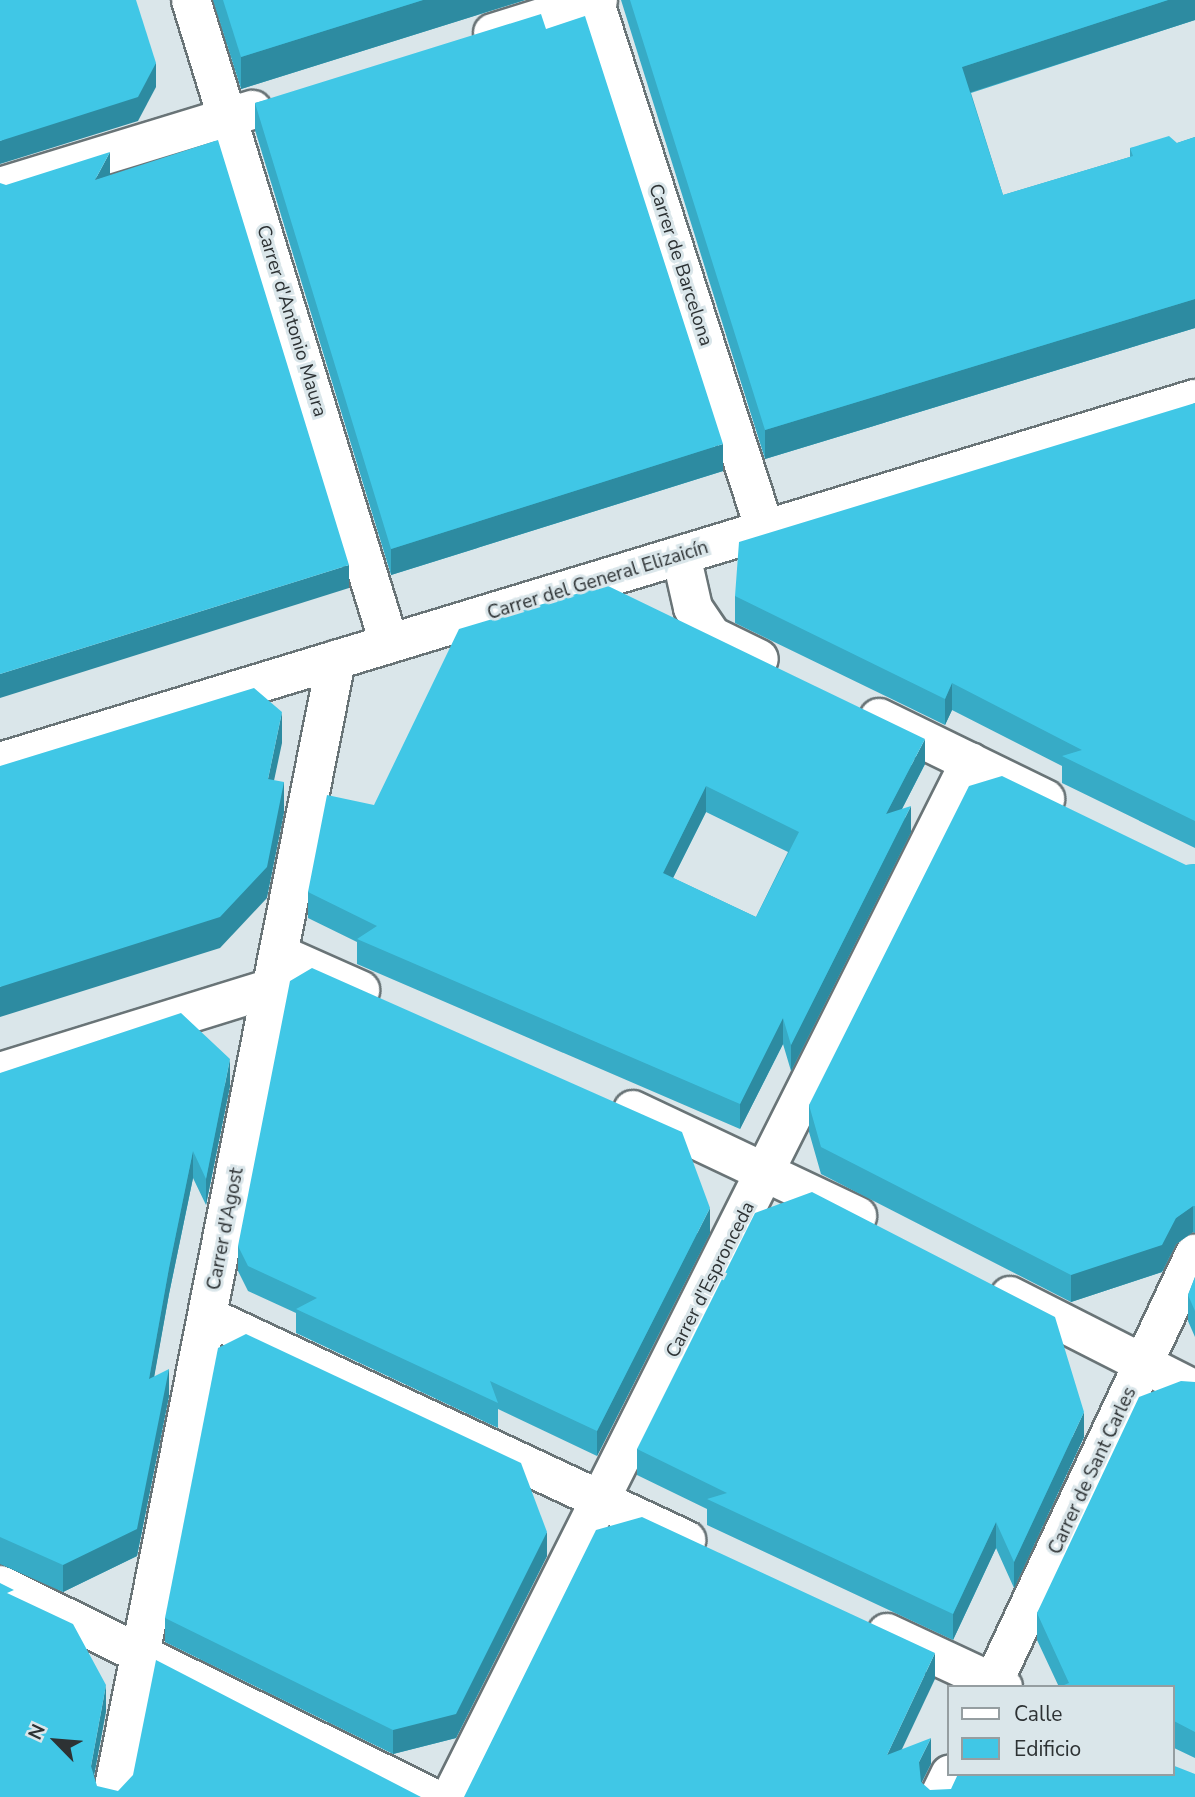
<!DOCTYPE html>
<html>
<head>
<meta charset="utf-8">
<style>
  body { margin:0 }
  #map { position:relative; width:1195px; height:1797px; overflow:hidden; background:#dae6ea; font-family:"Nunito Sans",sans-serif }
  div>[style] { position:absolute }
  [style*='--x'] { left:calc(var(--x)*1px); top:calc(var(--y)*1px); width:calc(var(--w)*1px); rotate:calc(var(--a)*1deg) }
  .roads { filter:drop-shadow(2px 0 #697477) drop-shadow(-2px 0 #697477) drop-shadow(0 2px #697477) drop-shadow(0 -2px #697477) }
  .minor>* { height:38px; margin:-19px; padding:0 19px; transform-origin:19px; border-radius:19px; background:#fff }
  .tertiary>* { height:38px; margin:-19px; padding:0 19px; transform-origin:19px; border-radius:19px; background:#fff }
  .wall>* { inset:0; background:#37abc6 }
  .shaded-wall>* { inset:0; background:#2d8ba1 }
  .building>* { inset:0; background:#40c7e6 }
  span { translate:-50% -50%; white-space:nowrap; text-align:center; line-height:1.15; -webkit-text-stroke:6px #dae6ea; paint-order:stroke }
  .street-label { font-size:19px; color:#2d3234 }
  .legend { position:absolute; left:947px; top:1685px; width:228px; height:91px; box-sizing:border-box; background:#dae6ea; border:2px solid #959ea1; margin:0; padding:9px 12px; list-style:none; font-size:21px; color:#2d3234 }
  .legend li { display:flex; align-items:center; gap:14px; height:35px }
  .legend b { width:35px; border:2px solid #959ea1 }
  .north { position:absolute; left:21px; top:1706px; width:70px; height:70px; -webkit-text-stroke:5px #dae6ea; paint-order:stroke; rotate:295deg; font-size:19px; font-weight:700; line-height:28px; text-align:center; color:#2d3234 }
  .north::after { content:''; display:block; margin:auto; width:24px; height:32px; background:#2d3234; clip-path:polygon(50% 0,100% 100%,50% 72%,0 100%) }
</style>
</head>
<body>
<div id="map">
  <div class="roads">
    <div class="minor">
      <div style="--x:191;--y:0;--w:673;--a:72.88"></div>
      <div style="--x:594;--y:0;--w:557;--a:72.12"></div>
      <div style="--x:493;--y:33;--w:110;--a:-17.4"></div>
      <div style="--x:0;--y:187;--w:264;--a:-17"></div>
      <div style="--x:681;--y:555;--w:54;--a:77.2"></div>
      <div style="--x:693;--y:608;--w:34;--a:56"></div>
      <div style="--x:712;--y:636;--w:52;--a:26.1"></div>
      <div style="--x:879;--y:718;--w:185;--a:26"></div>
      <div style="--x:279;--y:954;--w:89;--a:24"></div>
      <div style="--x:0;--y:1072;--w:285;--a:-17.2"></div>
      <div style="--x:633;--y:1110;--w:248;--a:25.3"></div>
      <div style="--x:1010;--y:1296;--w:208;--a:26.9"></div>
      <div style="--x:209;--y:1317;--w:527;--a:25.06"></div>
      <div style="--x:0;--y:1585;--w:480;--a:26.2"></div>
      <div style="--x:887;--y:1633;--w:128;--a:25"></div>
      <div style="--x:991;--y:1687;--w:479;--a:-64.8"></div>
      <div style="--x:112;--y:1797;--w:1159;--a:-78.85"></div>
      <div style="--x:451;--y:1797;--w:1158;--a:-63.37"></div>
      <div style="--x:939;--y:1797;--w:25;--a:-64"></div>
    </div>
    <div class="tertiary">
      <div style="--x:0;--y:762;--w:1249;--a:-16.9"></div>
    </div>
  </div>
  <div class="wall">
    <div style="clip-path:polygon(213px 0,525px 0,241px 89px)"></div>
    <div style="clip-path:polygon(621px 0,1195px 0,1195px 20px,971px 93px,1003px 195px,1130px 157px,1130px 148px,1177px 143px,1195px 137px,1195px 328px,765px 459px)"></div>
    <div style="clip-path:polygon(546px 29px,723px 471px,391px 575px,255px 130px,255px 103px)"></div>
    <div style="clip-path:polygon(1195px 403px,1195px 848px,1062px 783px,1062px 766px,952px 710px,945px 725px,735px 623px,735px 596px)"></div>
    <div style="clip-path:polygon(evenodd,925px 764px,902px 809px,911px 832px,791px 1071px,783px 1044px,740px 1129px,357px 964px,357px 942px,308px 918px,308px 892px,374px 805px,925px 764px,706px 812px,788px 852px,756px 917px,673px 878px,706px 812px)"></div>
    <div style="clip-path:polygon(1195px 864px,1195px 1233px,1193px 1232px,1176px 1244px,1162px 1272px,1071px 1302px,821px 1174px,809px 1132px,809px 1105px,1186px 865px)"></div>
    <div style="clip-path:polygon(0 1073px,230px 1086px,206px 1205px,193px 1178px,169px 1294px,154px 1376px,169px 1396px,137px 1556px,63px 1592px,0 1564px)"></div>
    <div style="clip-path:polygon(710px 1233px,597px 1456px,498px 1409px,498px 1428px,296px 1333px,296px 1313px,248px 1291px,238px 1271px,238px 1246px)"></div>
    <div style="clip-path:polygon(1195px 1277px,1195px 1337px,1188px 1321px,1188px 1295px)"></div>
    <div style="clip-path:polygon(1195px 1382px,1195px 1758px,1172px 1747px,1172px 1687px,1059px 1687px,1037px 1640px,1037px 1613px)"></div>
    <div style="clip-path:polygon(1084px 1437px,1014px 1588px,996px 1548px,953px 1640px,707px 1525px,707px 1509px,637px 1475px,637px 1449px)"></div>
    <div style="clip-path:polygon(547px 1556px,456px 1738px,393px 1754px,165px 1642px,165px 1618px)"></div>
  </div>
  <div class="shaded-wall">
    <div style="clip-path:polygon(423px 0,525px 0,241px 89px,241px 57px)"></div>
    <div style="clip-path:polygon(1168px 0,1195px 0,1195px 20px,962px 95px,962px 67px)"></div>
    <div style="clip-path:polygon(156px 63px,156px 87px,138px 121px,0 164px,0 141px)"></div>
    <div style="clip-path:polygon(110px 152px,110px 176px,95px 180px)"></div>
    <div style="clip-path:polygon(1195px 299px,1195px 328px,765px 459px,765px 430px)"></div>
    <div style="clip-path:polygon(723px 444px,723px 471px,391px 575px,391px 549px)"></div>
    <div style="clip-path:polygon(349px 565px,349px 588px,0 698px,0 674px)"></div>
    <div style="clip-path:polygon(952px 683px,952px 710px,945px 725px,945px 699px)"></div>
    <div style="clip-path:polygon(282px 712px,282px 743px,268px 809px,268px 779px)"></div>
    <div style="clip-path:polygon(925px 739px,925px 764px,886px 840px,886px 814px)"></div>
    <div style="clip-path:polygon(284px 782px,284px 813px,267px 898px,220px 948px,0 1017px,0 987px)"></div>
    <div style="clip-path:polygon(706px 786px,706px 812px,663px 898px,663px 873px)"></div>
    <div style="clip-path:polygon(911px 806px,911px 832px,791px 1071px,791px 1045px)"></div>
    <div style="clip-path:polygon(783px 1018px,783px 1044px,740px 1129px,740px 1104px)"></div>
    <div style="clip-path:polygon(230px 1059px,230px 1086px,206px 1205px,206px 1179px)"></div>
    <div style="clip-path:polygon(193px 1151px,193px 1178px,169px 1294px,149px 1406px,149px 1379px,169px 1268px)"></div>
    <div style="clip-path:polygon(1193px 1206px,1193px 1232px,1176px 1244px,1162px 1272px,1071px 1302px,1071px 1275px,1176px 1218px)"></div>
    <div style="clip-path:polygon(710px 1208px,710px 1233px,597px 1456px,597px 1431px)"></div>
    <div style="clip-path:polygon(169px 1369px,169px 1396px,137px 1556px,63px 1592px,63px 1565px)"></div>
    <div style="clip-path:polygon(1084px 1412px,1084px 1437px,1014px 1588px,1014px 1562px)"></div>
    <div style="clip-path:polygon(996px 1522px,996px 1548px,953px 1640px,953px 1614px)"></div>
    <div style="clip-path:polygon(547px 1532px,547px 1556px,456px 1738px,393px 1754px,393px 1730px)"></div>
    <div style="clip-path:polygon(935px 1653px,935px 1679px,887px 1781px,887px 1755px)"></div>
    <div style="clip-path:polygon(106px 1685px,106px 1712px,91px 1793px,91px 1766px)"></div>
    <div style="clip-path:polygon(931px 1738px,931px 1764px,919px 1788px,919px 1762px)"></div>
  </div>
  <div class="building">
    <div style="clip-path:polygon(0 0,136px 0,156px 63px,138px 97px,0 141px)"></div>
    <div style="clip-path:polygon(223px 0,423px 0,241px 57px)"></div>
    <div style="clip-path:polygon(630px 0,1168px 0,962px 67px,1003px 195px,1133px 156px,1130px 148px,1169px 136px,1177px 143px,1195px 137px,1195px 299px,765px 430px)"></div>
    <div style="clip-path:polygon(541px 14px,546px 29px,585px 16px,723px 444px,391px 549px,255px 103px)"></div>
    <div style="clip-path:polygon(218px 140px,349px 565px,0 674px,0 183px,6px 185px,110px 152px,95px 180px)"></div>
    <div style="clip-path:polygon(1195px 403px,1195px 821px,1062px 756px,1082px 750px,952px 683px,945px 699px,735px 596px,739px 542px)"></div>
    <div style="clip-path:polygon(evenodd,606px 585px,925px 739px,886px 814px,911px 806px,791px 1045px,783px 1018px,740px 1104px,357px 939px,377px 926px,308px 892px,327px 795px,374px 805px,459px 629px,606px 585px,706px 786px,799px 832px,756px 917px,663px 873px,706px 786px)"></div>
    <div style="clip-path:polygon(254px 688px,282px 712px,268px 779px,284px 782px,267px 867px,220px 917px,0 987px,0 766px)"></div>
    <div style="clip-path:polygon(1002px 776px,1186px 865px,1195px 864px,1195px 1206px,1193px 1206px,1176px 1218px,1162px 1245px,1071px 1275px,821px 1147px,809px 1105px,969px 786px)"></div>
    <div style="clip-path:polygon(312px 968px,682px 1132px,710px 1208px,597px 1431px,490px 1381px,498px 1403px,296px 1309px,317px 1298px,248px 1266px,238px 1246px,290px 981px)"></div>
    <div style="clip-path:polygon(181px 1013px,230px 1059px,206px 1179px,193px 1151px,169px 1268px,149px 1379px,169px 1369px,137px 1529px,63px 1565px,0 1537px,0 1073px)"></div>
    <div style="clip-path:polygon(812px 1192px,1055px 1317px,1084px 1412px,1014px 1562px,996px 1522px,953px 1614px,707px 1499px,727px 1493px,637px 1449px,755px 1213px)"></div>
    <div style="clip-path:polygon(1195px 1277px,1195px 1311px,1188px 1295px)"></div>
    <div style="clip-path:polygon(246px 1334px,521px 1463px,547px 1532px,456px 1714px,393px 1730px,165px 1618px,218px 1348px)"></div>
    <div style="clip-path:polygon(1181px 1381px,1195px 1382px,1195px 1732px,1172px 1720px,1172px 1687px,1059px 1687px,1069px 1683px,1037px 1613px,1139px 1397px)"></div>
    <div style="clip-path:polygon(642px 1517px,935px 1653px,887px 1755px,931px 1738px,919px 1762px,921px 1782px,930px 1790px,951px 1789px,958px 1774px,1172px 1774px,1172px 1765px,1195px 1774px,1195px 1797px,464px 1797px,596px 1530px)"></div>
    <div style="clip-path:polygon(0 1583px,14px 1590px,7px 1593px,73px 1624px,106px 1685px,91px 1766px,97px 1786px,118px 1791px,133px 1775px,156px 1660px,421px 1797px,0 1797px)"></div>
  </div>
  <div class="street-label">
    <span style="left:680px;top:265px;rotate:72deg">Carrer de Barcelona</span>
    <span style="left:291px;top:321px;rotate:73deg">Carrer d'Antonio Maura</span>
    <span style="left:598px;top:581px;rotate:-17deg">Carrer del General Elizaicín</span>
    <span style="left:226px;top:1229px;rotate:-79deg">Carrer d'Agost</span>
    <span style="left:711px;top:1280px;rotate:-63deg">Carrer d'Espronceda</span>
    <span style="left:1093px;top:1471px;rotate:-65deg">Carrer de Sant Carles</span>
  </div>
  <ul class="legend">
  <li><b style="height:9px;background:#fff"></b>Calle</li>
  <li><b style="height:19px;background:#40c7e6"></b>Edificio</li>
  </ul>
  <div class="north">N</div>
</div>
</body>
</html>
